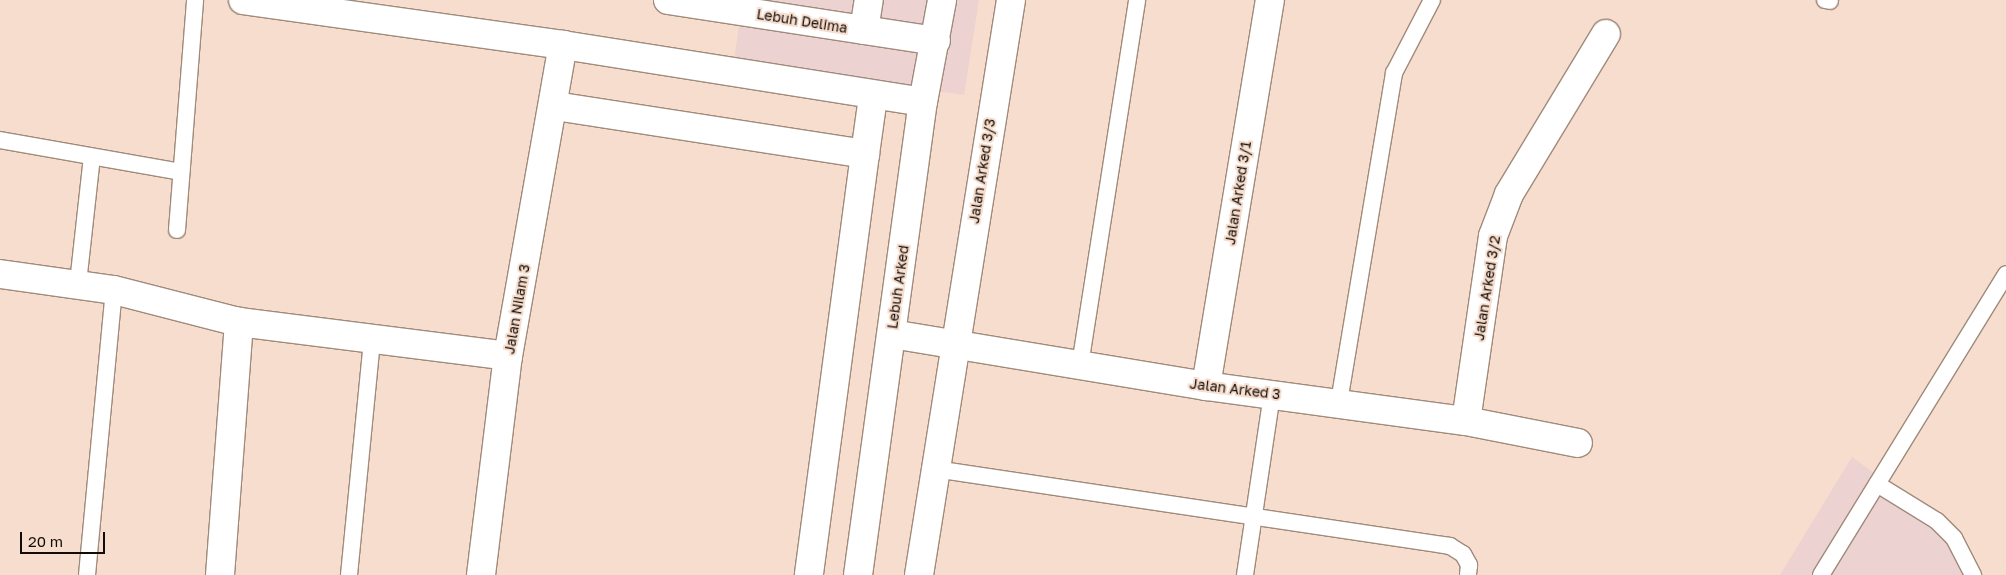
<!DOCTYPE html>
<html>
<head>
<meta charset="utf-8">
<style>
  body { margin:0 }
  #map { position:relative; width:2006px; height:575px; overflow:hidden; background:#f6ddcd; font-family:"Golos Text",sans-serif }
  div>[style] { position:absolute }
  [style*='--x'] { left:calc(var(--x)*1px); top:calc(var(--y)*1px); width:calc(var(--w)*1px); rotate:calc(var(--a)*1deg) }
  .commercial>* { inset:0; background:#ecd2d0 }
  .roads { filter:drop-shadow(1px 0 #a08a7b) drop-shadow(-1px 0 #a08a7b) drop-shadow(0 1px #a08a7b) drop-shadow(0 -1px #a08a7b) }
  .lane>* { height:16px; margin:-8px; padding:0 8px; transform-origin:8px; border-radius:8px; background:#fff }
  .street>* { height:28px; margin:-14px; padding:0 14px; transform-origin:14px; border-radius:14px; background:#fff }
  span { translate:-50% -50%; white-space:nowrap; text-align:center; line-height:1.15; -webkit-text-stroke:4px #f6ddcd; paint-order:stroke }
  .street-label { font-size:14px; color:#130b06 }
  .scale { position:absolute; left:20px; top:532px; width:85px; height:22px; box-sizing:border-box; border:2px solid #130b06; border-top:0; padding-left:6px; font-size:15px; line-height:18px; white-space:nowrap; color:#130b06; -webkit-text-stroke:4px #f6ddcd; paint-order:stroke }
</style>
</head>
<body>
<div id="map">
  <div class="commercial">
    <div style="clip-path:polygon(743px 0,979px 0,964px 95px,734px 60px)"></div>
    <div style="clip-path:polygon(1852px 457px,1954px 531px,1974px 575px,1780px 575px)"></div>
  </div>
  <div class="roads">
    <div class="lane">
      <div style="--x:1825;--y:0;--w:5;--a:11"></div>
      <div style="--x:0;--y:140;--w:184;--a:10"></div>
      <div style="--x:177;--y:230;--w:231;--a:-85.5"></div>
      <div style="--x:78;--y:283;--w:127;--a:-83.7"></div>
      <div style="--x:1080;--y:365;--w:369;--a:-81.1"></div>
      <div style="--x:1339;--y:402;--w:334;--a:-80.5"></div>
      <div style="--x:1394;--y:73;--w:82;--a:-62.5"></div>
      <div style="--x:935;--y:469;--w:521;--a:8.5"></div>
      <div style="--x:1450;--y:546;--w:15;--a:32"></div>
      <div style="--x:1463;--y:554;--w:13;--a:61"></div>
      <div style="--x:1469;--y:565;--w:10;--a:96"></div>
      <div style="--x:1877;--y:484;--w:70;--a:31.7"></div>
      <div style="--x:1937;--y:521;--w:24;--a:45"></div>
      <div style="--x:1954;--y:538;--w:42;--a:62.8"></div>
      <div style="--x:87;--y:575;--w:286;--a:-84.6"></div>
      <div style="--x:349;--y:575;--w:237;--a:-84.4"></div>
      <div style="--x:1245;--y:575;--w:183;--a:-81.5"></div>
      <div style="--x:1821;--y:575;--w:353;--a:-58.4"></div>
    </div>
    <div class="street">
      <div style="--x:243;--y:0;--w:323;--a:8"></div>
      <div style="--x:563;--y:45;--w:364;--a:9"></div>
      <div style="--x:668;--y:0;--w:271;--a:8.7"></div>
      <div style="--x:864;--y:30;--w:30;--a:-81"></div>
      <div style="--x:555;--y:106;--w:314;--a:8.8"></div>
      <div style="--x:865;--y:154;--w:425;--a:97.6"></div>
      <div style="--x:865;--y:154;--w:58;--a:-82"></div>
      <div style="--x:0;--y:274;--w:115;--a:8"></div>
      <div style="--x:114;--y:290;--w:129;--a:14.4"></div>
      <div style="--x:239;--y:322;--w:271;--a:7.2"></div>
      <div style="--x:892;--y:334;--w:318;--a:9.4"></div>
      <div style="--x:1206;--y:386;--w:262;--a:7.7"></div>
      <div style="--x:1466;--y:421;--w:114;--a:11.1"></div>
      <div style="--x:1206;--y:386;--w:391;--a:-80.6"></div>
      <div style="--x:1466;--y:421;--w:187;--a:-81.7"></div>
      <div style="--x:1493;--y:236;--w:45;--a:-69.1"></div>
      <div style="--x:1509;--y:194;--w:187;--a:-58.8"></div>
      <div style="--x:220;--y:575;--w:254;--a:-85.7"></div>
      <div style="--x:481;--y:575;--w:221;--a:-83"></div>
      <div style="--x:508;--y:356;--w:316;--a:-80"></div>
      <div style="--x:858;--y:575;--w:477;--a:-82.2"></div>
      <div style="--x:923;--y:102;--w:104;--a:-79.4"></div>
      <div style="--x:919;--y:575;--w:582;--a:-80.91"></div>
    </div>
  </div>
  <div class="street-label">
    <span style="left:802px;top:21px;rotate:9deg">Lebuh Delima</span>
    <span style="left:982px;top:171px;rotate:-81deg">Jalan Arked 3/3</span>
    <span style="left:1238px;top:193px;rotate:-81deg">Jalan Arked 3/1</span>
    <span style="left:898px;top:287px;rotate:-82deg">Lebuh Arked</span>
    <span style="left:1487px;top:288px;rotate:-81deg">Jalan Arked 3/2</span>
    <span style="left:517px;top:309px;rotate:-80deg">Jalan Nilam 3</span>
    <span style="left:1235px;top:389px;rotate:7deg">Jalan Arked 3</span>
  </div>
  <div class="scale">20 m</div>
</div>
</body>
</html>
